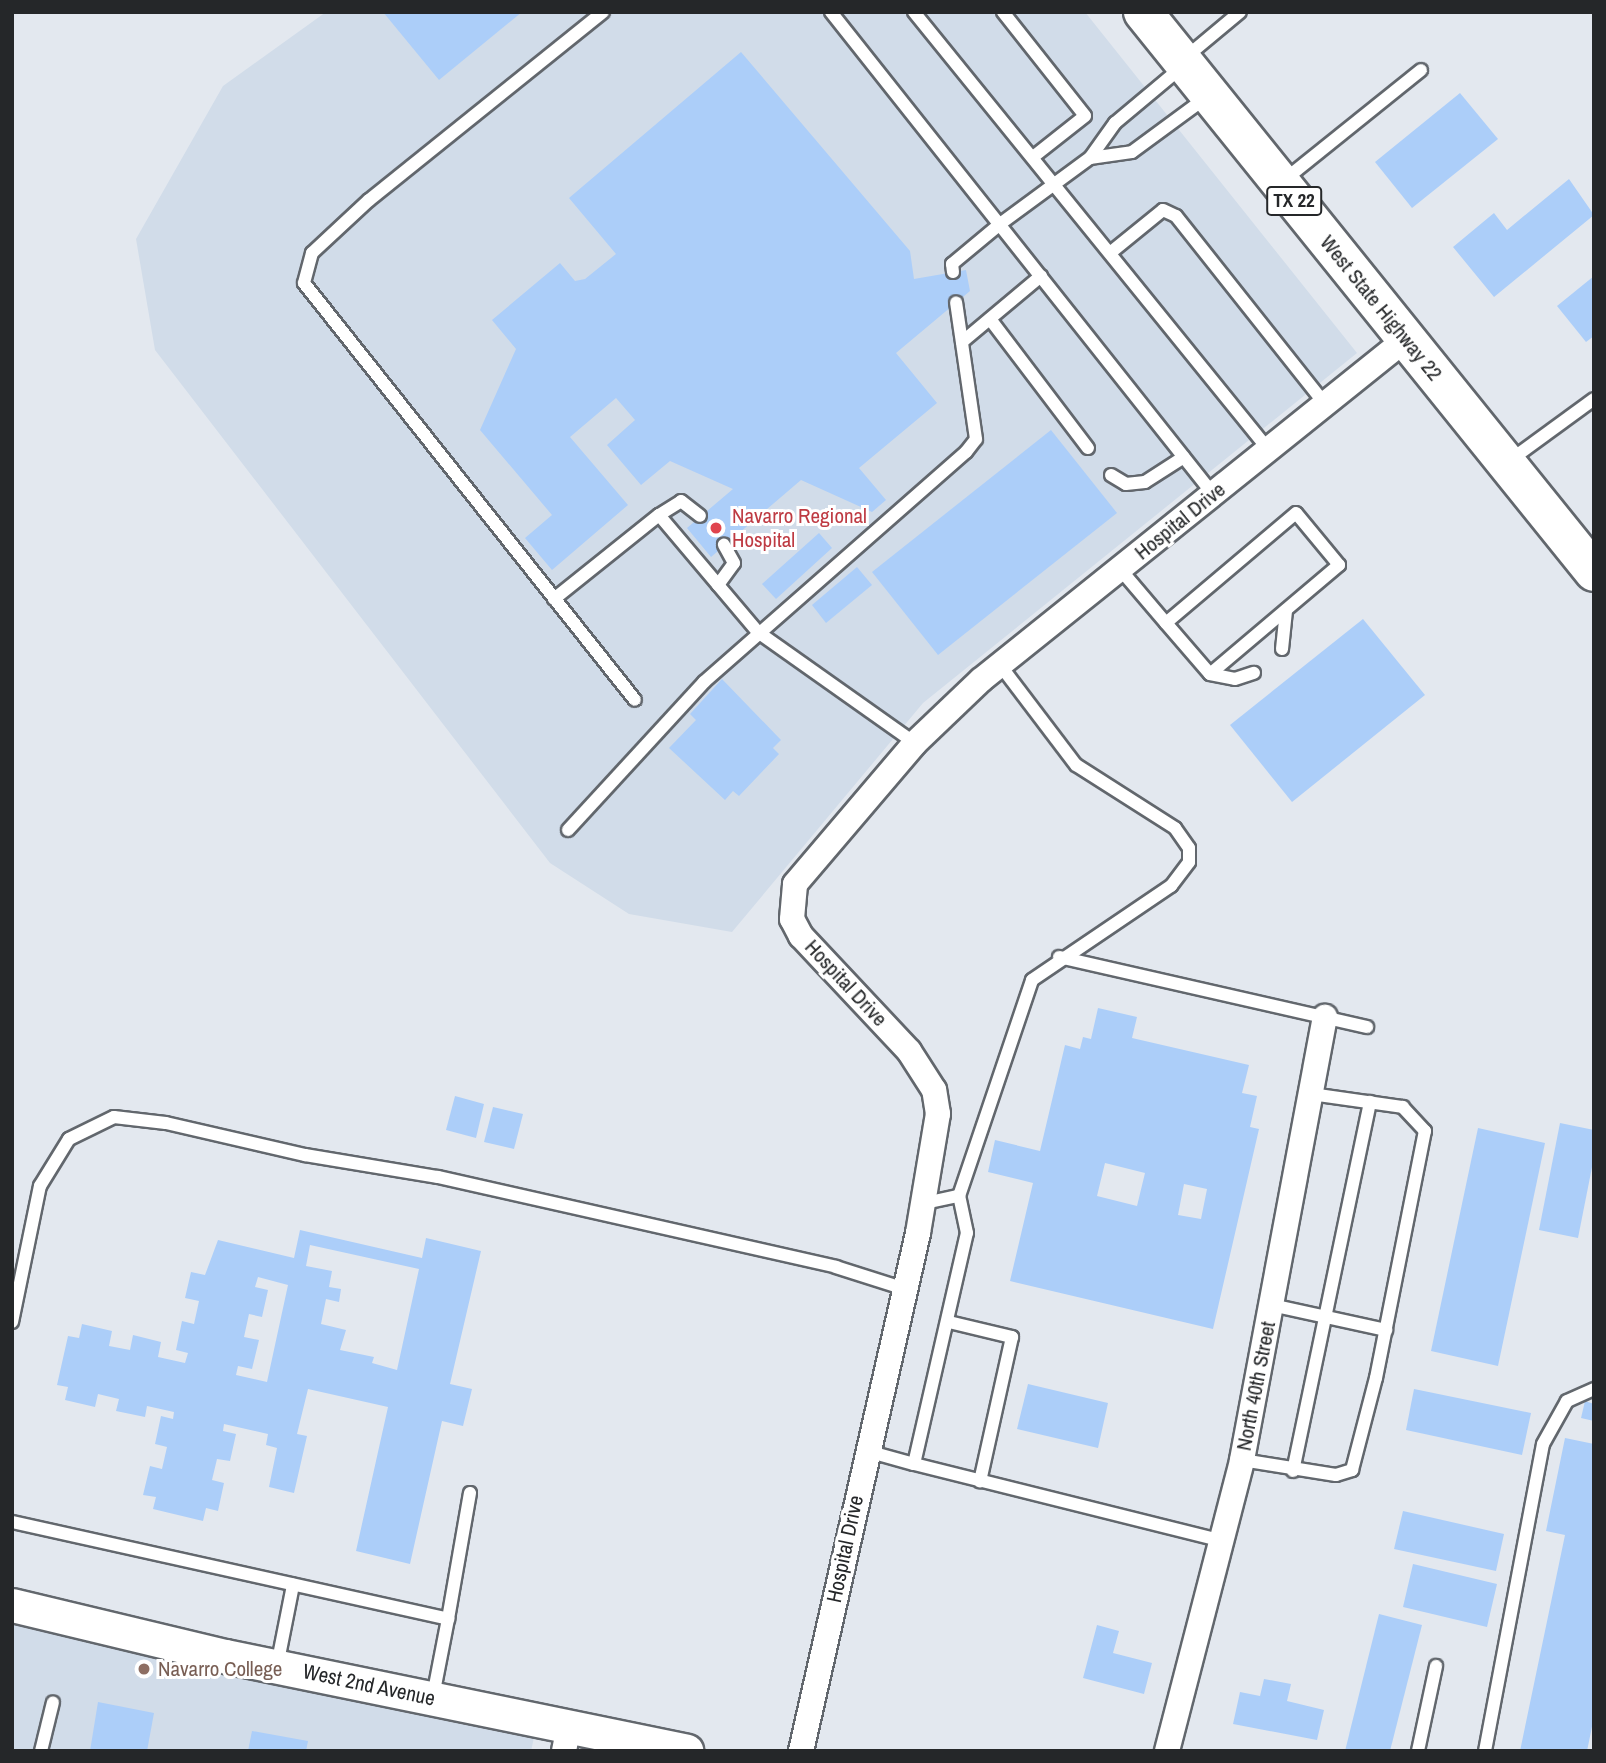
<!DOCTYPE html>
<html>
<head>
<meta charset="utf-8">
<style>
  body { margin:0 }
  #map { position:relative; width:1606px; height:1763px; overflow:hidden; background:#e3e8ef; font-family:"Archivo Narrow",sans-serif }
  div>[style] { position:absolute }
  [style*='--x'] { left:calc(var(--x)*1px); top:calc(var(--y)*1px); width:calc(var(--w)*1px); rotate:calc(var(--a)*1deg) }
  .built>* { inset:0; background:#d1dce9 }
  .building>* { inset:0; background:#accef9 }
  .roads { filter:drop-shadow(2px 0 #62676d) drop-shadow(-2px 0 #62676d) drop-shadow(0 2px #62676d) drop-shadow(0 -2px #62676d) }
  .lane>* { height:12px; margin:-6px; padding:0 6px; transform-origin:6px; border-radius:6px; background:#fff }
  .street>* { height:24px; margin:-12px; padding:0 12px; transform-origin:12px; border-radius:12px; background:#fff }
  .secondary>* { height:33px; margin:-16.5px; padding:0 16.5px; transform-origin:16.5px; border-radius:16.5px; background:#fff }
  .primary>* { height:38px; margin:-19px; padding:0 19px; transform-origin:19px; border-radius:19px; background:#fff }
  .dots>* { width:19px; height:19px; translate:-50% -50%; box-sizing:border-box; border:4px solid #fff; border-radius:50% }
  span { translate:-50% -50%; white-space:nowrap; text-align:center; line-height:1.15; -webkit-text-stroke:6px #fff; paint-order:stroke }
  .shield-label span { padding:2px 5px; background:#fff; border:2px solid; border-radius:5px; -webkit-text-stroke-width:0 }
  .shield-label { font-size:19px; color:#252729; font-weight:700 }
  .street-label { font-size:21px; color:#252729 }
  .health-label { font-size:21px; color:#be3a42 }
  .left { translate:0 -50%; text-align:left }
  .education-label { font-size:21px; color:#785e54 }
  .frame { position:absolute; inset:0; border:14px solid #252729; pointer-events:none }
</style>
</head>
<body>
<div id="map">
  <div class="built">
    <div style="clip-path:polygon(326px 12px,1085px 12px,1357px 353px,923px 703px,732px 932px,629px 914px,550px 863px,155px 350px,136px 239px,223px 86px)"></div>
    <div style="clip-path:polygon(12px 1619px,538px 1719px,531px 1751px,12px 1751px)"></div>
  </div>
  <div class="building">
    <div style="clip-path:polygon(383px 12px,522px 12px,439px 80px)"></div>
    <div style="clip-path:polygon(741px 52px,910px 251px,914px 279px,966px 270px,970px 291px,896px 353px,937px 403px,859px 468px,886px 500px,872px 512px,801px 480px,711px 557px,687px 528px,733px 489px,670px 461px,641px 485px,607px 445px,635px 420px,616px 398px,570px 437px,628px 505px,552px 570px,525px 538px,552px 515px,480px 430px,516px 349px,492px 320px,560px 263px,575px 281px,585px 279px,616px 254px,569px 198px)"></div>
    <div style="clip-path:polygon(1460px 93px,1498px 139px,1412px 208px,1375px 162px)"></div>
    <div style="clip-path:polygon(1569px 179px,1594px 215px,1494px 297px,1453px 247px,1494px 213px,1507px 230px)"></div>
    <div style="clip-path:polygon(1594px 276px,1594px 336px,1586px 342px,1557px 306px)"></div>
    <div style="clip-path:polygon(1051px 430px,1117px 513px,938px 655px,872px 572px)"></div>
    <div style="clip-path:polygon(819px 533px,832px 548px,776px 599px,762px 584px)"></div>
    <div style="clip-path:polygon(857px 567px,872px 585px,826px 623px,812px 605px)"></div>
    <div style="clip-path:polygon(1363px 619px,1425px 695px,1292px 802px,1230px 725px)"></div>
    <div style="clip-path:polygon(722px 679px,781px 740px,773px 748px,779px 754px,739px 796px,733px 791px,725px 800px,669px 748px,696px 720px,690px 714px)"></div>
    <div style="clip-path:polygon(evenodd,1098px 1008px,1137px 1017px,1132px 1038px,1249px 1065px,1242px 1093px,1257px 1096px,1250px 1127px,1259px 1129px,1213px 1329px,1010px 1281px,1033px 1183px,988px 1172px,995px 1140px,1040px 1151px,1065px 1045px,1080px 1049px,1083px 1037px,1091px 1039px,1098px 1008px,1105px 1163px,1145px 1173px,1137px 1206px,1097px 1196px,1105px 1163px,1098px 1008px,1184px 1184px,1207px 1189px,1201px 1219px,1178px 1215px,1184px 1184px)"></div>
    <div style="clip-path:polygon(455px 1096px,484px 1104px,476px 1138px,446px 1130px)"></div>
    <div style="clip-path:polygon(493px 1107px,523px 1114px,514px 1149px,484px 1142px)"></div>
    <div style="clip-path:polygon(1560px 1123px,1594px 1130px,1594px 1157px,1578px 1238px,1539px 1230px)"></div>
    <div style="clip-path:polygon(1478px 1128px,1545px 1143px,1498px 1366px,1431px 1351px)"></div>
    <div style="clip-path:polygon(evenodd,300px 1230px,422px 1258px,426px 1238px,481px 1251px,450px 1384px,472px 1389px,463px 1426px,442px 1421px,410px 1564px,356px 1551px,388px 1407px,308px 1389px,297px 1434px,307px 1436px,294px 1493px,269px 1487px,277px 1448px,266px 1445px,268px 1434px,224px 1424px,223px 1431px,236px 1434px,230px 1461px,217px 1459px,212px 1480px,224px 1483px,218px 1511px,206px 1508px,203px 1521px,153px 1509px,156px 1497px,143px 1495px,150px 1466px,162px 1469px,167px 1447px,155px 1444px,161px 1416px,173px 1419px,174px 1412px,147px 1406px,145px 1417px,116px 1411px,119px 1399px,98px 1394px,95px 1407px,65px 1400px,68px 1387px,57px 1385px,68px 1336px,79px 1338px,82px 1324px,112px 1331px,109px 1346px,130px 1350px,133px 1335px,161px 1342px,158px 1357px,185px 1363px,188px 1353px,176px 1350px,182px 1321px,194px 1324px,199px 1301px,185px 1298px,191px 1272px,205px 1275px,218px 1240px,294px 1258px,300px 1230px,310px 1245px,419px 1269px,397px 1370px,372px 1363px,374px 1357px,340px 1350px,346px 1330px,321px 1324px,326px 1299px,339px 1302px,341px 1289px,329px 1287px,332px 1271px,306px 1266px,310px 1245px,300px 1230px,258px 1277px,288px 1285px,267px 1382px,236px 1375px,238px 1366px,252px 1369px,259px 1340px,244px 1337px,249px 1314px,262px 1317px,268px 1290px,255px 1287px,258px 1277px)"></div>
    <div style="clip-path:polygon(1028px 1384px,1108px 1403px,1098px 1448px,1017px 1429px)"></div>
    <div style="clip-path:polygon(1414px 1389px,1531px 1413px,1522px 1455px,1406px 1430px)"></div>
    <div style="clip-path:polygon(1585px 1401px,1594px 1404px,1594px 1421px,1581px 1418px)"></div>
    <div style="clip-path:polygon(1565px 1438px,1594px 1444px,1594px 1717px,1587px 1751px,1520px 1751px,1565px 1535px,1546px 1531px)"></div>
    <div style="clip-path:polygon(1403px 1511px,1504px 1534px,1496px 1571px,1394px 1549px)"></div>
    <div style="clip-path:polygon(1413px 1564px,1497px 1584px,1487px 1627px,1403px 1607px)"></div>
    <div style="clip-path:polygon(1379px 1614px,1422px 1625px,1390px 1751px,1345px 1751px)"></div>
    <div style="clip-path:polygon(1097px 1625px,1119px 1631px,1113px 1653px,1152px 1663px,1144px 1694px,1083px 1678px)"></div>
    <div style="clip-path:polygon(1264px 1679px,1291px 1684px,1287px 1701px,1324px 1710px,1317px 1740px,1233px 1724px,1240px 1692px,1260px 1696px)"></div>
    <div style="clip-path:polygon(98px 1702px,154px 1713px,147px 1751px,90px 1751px)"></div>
    <div style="clip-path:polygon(252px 1731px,308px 1741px,306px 1751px,248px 1751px)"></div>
  </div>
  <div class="roads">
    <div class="lane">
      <div style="--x:603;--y:12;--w:300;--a:141.2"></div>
      <div style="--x:369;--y:200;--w:78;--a:137.1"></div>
      <div style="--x:312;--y:253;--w:31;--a:105"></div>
      <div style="--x:304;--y:283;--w:532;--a:51.56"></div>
      <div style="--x:831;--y:12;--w:615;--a:51.6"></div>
      <div style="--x:914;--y:12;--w:562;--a:50.99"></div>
      <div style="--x:1003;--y:12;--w:132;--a:51.7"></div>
      <div style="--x:1085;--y:116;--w:66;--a:141.7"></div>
      <div style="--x:1186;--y:57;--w:70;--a:-39.8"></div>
      <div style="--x:1090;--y:158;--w:42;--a:-8.1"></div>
      <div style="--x:1132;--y:152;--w:93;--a:-36.3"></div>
      <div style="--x:1283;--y:181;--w:177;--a:-38.8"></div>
      <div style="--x:1110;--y:253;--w:68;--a:-39.1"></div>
      <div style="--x:1163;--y:210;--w:14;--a:25"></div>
      <div style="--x:1176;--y:216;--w:238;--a:51.6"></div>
      <div style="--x:953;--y:272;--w:8;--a:-97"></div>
      <div style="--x:952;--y:264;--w:62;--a:-39.8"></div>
      <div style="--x:1000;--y:224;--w:112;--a:-36.3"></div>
      <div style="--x:1090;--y:158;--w:43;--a:-54.5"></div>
      <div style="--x:1115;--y:123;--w:87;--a:-39.9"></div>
      <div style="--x:990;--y:319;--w:162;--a:52.8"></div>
      <div style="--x:962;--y:342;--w:103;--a:-39.9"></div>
      <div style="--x:1509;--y:461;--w:105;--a:-36.1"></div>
      <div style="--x:1111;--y:475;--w:17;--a:31"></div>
      <div style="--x:1126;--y:484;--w:19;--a:-6"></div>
      <div style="--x:1145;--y:482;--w:46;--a:-32.7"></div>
      <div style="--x:659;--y:515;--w:26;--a:-32"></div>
      <div style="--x:681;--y:501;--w:24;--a:38"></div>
      <div style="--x:1120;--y:569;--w:71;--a:49.6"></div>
      <div style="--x:1166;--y:623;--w:67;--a:49.2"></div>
      <div style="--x:1210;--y:674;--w:169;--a:-40.2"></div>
      <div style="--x:1339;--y:565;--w:67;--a:-129.6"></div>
      <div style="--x:1296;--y:513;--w:170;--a:139.8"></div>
      <div style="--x:718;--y:585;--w:27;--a:-54"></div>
      <div style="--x:734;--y:563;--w:21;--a:-119"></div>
      <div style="--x:554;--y:599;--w:134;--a:-38.7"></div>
      <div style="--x:659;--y:515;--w:153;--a:49.8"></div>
      <div style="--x:758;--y:632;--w:192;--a:35.3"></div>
      <div style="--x:1282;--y:649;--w:39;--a:-84"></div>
      <div style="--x:1210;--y:674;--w:25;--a:11"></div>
      <div style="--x:1235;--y:679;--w:20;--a:-18"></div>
      <div style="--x:568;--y:830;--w:201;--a:-47.4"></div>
      <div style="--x:704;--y:682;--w:349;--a:-41.3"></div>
      <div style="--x:966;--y:452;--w:16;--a:-52"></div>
      <div style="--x:976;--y:439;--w:138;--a:-98.3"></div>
      <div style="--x:1059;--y:957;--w:316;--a:12.8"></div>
      <div style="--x:925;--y:1203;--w:35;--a:-12"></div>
      <div style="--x:959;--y:1196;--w:228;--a:-71.3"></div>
      <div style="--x:1032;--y:980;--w:168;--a:-34.1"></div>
      <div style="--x:1171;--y:886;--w:30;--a:-53"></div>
      <div style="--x:1189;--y:862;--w:14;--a:-90"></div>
      <div style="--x:1189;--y:848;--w:24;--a:-125"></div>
      <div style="--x:1175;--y:828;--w:117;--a:-147.5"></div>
      <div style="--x:1076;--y:765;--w:126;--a:-127.2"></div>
      <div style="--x:1271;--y:1305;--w:118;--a:12.3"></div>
      <div style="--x:12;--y:1322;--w:139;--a:-78.4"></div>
      <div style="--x:40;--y:1186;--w:55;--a:-58.3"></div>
      <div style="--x:69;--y:1139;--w:50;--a:-26.1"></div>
      <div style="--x:114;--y:1117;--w:52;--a:6.6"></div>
      <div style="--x:166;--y:1123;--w:143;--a:13"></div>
      <div style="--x:305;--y:1155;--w:135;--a:9.4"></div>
      <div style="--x:438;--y:1177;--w:408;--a:12.7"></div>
      <div style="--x:836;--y:1267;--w:69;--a:17.7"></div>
      <div style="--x:949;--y:1322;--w:65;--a:13.4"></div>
      <div style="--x:1012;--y:1337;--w:148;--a:102.5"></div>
      <div style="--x:867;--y:1451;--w:49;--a:15.5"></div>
      <div style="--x:914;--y:1464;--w:237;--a:-77.1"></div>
      <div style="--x:967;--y:1233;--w:38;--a:-102"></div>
      <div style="--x:1242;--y:1460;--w:95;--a:9.1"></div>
      <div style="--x:1336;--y:1475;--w:17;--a:-17"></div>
      <div style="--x:1352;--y:1470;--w:95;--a:-75.4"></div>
      <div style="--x:1376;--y:1378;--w:252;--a:-78.8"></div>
      <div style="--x:1425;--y:1131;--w:33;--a:-133"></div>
      <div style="--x:1403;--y:1107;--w:92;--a:-171.9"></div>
      <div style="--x:914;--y:1464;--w:317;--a:14"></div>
      <div style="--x:1293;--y:1471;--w:377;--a:-78.2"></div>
      <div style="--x:12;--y:1522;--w:447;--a:12.5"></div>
      <div style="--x:448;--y:1619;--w:78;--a:101"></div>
      <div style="--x:448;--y:1619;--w:128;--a:-80.1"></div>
      <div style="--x:277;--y:1666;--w:83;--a:-78.8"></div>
      <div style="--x:41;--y:1751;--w:50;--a:-76.2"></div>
      <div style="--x:1418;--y:1751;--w:87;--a:-78"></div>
      <div style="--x:1485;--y:1751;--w:312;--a:-79.3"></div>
      <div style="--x:1543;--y:1444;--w:49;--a:-60.8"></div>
      <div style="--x:1567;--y:1401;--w:30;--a:-24"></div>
    </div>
    <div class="street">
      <div style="--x:564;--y:1751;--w:25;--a:-79"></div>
      <div style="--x:801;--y:1751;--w:531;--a:-77.27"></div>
      <div style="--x:918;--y:1233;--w:121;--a:-80.5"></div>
      <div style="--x:938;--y:1114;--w:24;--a:-99"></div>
      <div style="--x:934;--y:1090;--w:46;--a:-122.7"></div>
      <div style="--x:909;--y:1051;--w:158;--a:-133.2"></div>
      <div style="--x:801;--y:936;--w:19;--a:-118"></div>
      <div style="--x:792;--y:919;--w:35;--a:-85"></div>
      <div style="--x:795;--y:884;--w:185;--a:-49.6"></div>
      <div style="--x:915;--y:743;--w:91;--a:-43.7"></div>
      <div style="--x:981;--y:680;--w:545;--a:-38.74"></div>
      <div style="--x:1167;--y:1751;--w:301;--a:-75.5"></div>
      <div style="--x:1242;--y:1460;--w:451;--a:-79.4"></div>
    </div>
    <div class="secondary">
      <div style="--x:12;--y:1605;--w:219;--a:13.5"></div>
      <div style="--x:225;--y:1656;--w:471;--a:11.6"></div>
    </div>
    <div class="primary">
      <div style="--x:1143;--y:12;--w:719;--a:51.15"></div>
    </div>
  </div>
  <div class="dots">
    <div style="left:716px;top:528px;background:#e0444e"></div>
    <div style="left:144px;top:1669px;background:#8d6e63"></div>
  </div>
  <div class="shield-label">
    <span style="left:1294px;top:201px">TX 22</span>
  </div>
  <div class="street-label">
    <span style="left:1381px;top:308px;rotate:51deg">West State Highway 22</span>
    <span style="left:1180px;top:521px;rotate:-39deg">Hospital Drive</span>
    <span style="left:846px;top:983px;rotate:47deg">Hospital Drive</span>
    <span style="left:1256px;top:1386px;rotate:-79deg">North 40th Street</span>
    <span style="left:845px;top:1549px;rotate:-78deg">Hospital Drive</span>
    <span style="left:369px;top:1685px;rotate:12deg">West 2nd Avenue</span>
  </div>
  <div class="health-label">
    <span class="left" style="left:732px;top:528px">Navarro Regional<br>Hospital</span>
  </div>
  <div class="education-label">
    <span class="left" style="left:158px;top:1669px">Navarro College</span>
  </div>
  <div class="frame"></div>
</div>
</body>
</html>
